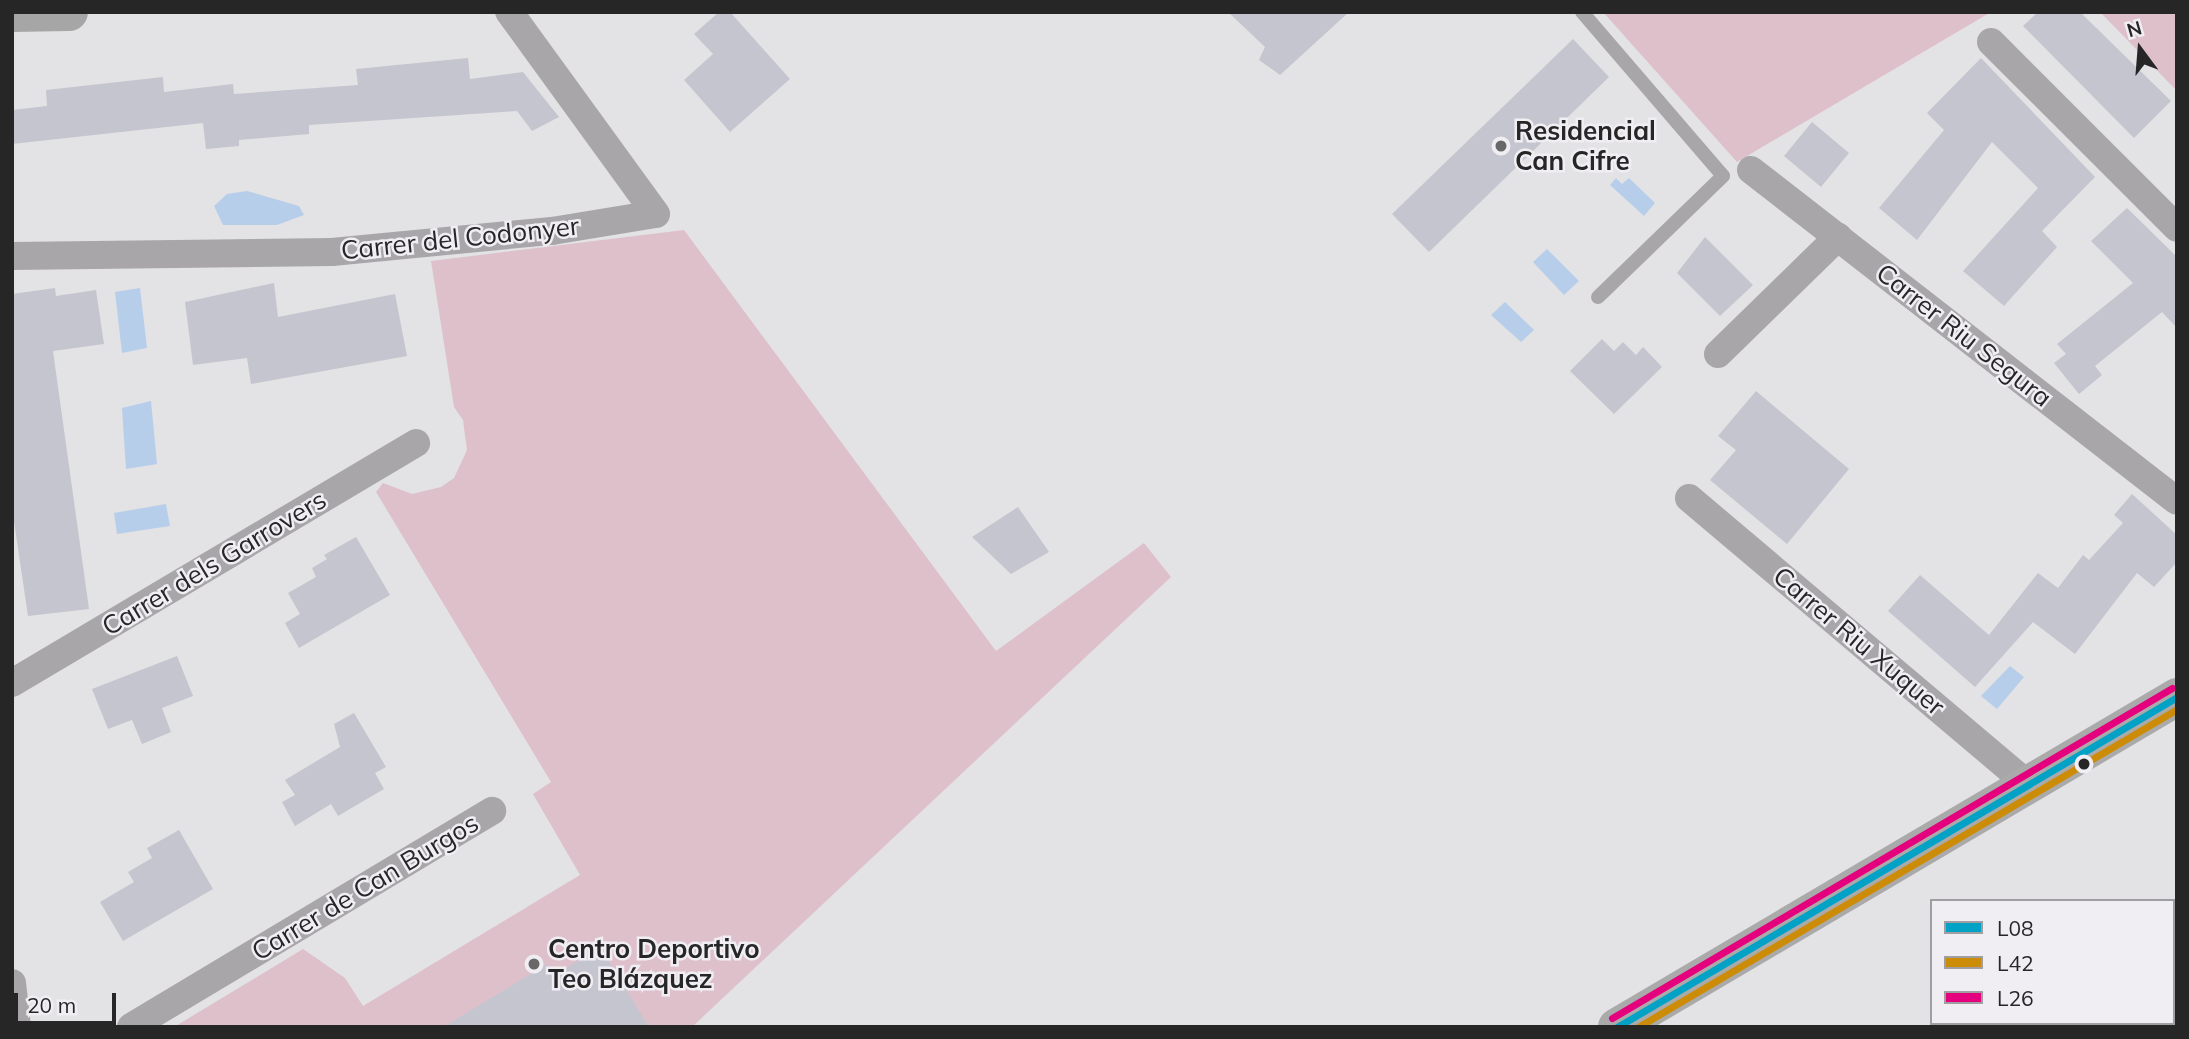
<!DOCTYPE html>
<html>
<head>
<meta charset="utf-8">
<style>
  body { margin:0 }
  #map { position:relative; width:2189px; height:1039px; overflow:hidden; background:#e3e2e4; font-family:Mulish,sans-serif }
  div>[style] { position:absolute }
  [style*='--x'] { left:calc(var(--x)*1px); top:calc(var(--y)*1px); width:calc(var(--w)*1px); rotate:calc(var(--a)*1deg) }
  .green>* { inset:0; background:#dec0cb }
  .water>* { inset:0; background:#b7ceeb }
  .building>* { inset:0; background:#c5c5cf }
  .lane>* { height:14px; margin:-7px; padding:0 7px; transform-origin:7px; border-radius:7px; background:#a8a6a8 }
  .street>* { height:28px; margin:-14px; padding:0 14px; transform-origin:14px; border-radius:14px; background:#a8a6a8 }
  .secondary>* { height:38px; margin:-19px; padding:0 19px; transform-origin:19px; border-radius:19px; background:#a7a6a7 }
  .primary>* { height:38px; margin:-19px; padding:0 19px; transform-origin:19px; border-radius:19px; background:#aaa }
  .bus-1>* { height:7px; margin:-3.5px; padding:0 3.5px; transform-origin:3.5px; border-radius:3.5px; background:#02a2c6 }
  .bus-2>* { height:7px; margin:-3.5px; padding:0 3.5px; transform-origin:3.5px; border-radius:3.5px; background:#cd8c08 }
  .bus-3>* { height:7px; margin:-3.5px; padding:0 3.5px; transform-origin:3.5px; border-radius:3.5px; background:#e5007d }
  .dots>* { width:19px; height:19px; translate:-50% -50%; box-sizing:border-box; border:4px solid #f0eef2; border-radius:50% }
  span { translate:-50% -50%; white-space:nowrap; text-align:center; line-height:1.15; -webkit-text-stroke:5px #f0eef2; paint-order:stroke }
  .poi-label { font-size:26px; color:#262627; font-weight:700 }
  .left { translate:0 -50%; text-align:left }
  .street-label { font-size:26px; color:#262627 }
  .frame { position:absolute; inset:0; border:14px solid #262627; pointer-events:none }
  .legend { position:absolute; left:1930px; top:899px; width:245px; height:126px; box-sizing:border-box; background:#f0eef2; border:2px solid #9f9ea1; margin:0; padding:9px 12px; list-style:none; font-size:21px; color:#262627 }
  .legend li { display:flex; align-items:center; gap:14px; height:35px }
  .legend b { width:35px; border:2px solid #9f9ea1 }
  .north { position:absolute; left:2105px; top:14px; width:70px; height:70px; -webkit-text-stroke:5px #f0eef2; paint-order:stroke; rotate:344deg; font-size:19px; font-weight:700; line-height:28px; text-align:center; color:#262627 }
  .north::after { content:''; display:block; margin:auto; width:24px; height:32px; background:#262627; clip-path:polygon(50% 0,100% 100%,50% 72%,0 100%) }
  .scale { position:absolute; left:14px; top:993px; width:102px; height:32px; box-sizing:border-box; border:4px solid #262627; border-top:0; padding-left:9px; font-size:21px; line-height:24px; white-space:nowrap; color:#262627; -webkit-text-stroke:5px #f0eef2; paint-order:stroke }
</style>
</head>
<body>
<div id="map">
  <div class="green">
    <div style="clip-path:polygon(1603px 12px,1991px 12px,1737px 162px)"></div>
    <div style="clip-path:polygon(2100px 12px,2177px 12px,2177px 91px)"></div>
    <div style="clip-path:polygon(684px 230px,996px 651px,1144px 543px,1171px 577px,692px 1027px,174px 1027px,303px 949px,345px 978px,363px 1006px,580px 875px,533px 794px,551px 782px,376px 492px,383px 483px,412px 494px,441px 487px,454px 478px,467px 450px,463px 420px,454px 407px,431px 261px)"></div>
  </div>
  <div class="water">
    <div style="clip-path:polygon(1616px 178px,1622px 184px,1629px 178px,1655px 203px,1644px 216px,1610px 185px)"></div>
    <div style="clip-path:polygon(247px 191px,299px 206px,304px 215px,277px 225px,223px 225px,214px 206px,227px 194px)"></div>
    <div style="clip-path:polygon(1547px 249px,1579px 281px,1564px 295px,1533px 262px)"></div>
    <div style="clip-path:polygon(140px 288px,147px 348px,122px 353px,115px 292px)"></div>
    <div style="clip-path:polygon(1505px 302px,1534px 330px,1521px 342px,1491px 315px)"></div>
    <div style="clip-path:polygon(151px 401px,157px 464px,126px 469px,122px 408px)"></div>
    <div style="clip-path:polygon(166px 504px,170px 526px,117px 534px,114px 513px)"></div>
    <div style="clip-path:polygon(2010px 666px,2024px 677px,1997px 709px,1981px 696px)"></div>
  </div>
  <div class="building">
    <div style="clip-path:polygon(719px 12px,730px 12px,790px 79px,730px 132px,684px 80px,713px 54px,694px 34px)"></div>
    <div style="clip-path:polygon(1228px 12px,1349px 12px,1280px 75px,1259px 60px,1265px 47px)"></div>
    <div style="clip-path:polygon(2038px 12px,2080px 12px,2171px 101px,2134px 138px,2023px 26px)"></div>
    <div style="clip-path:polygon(1573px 39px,1609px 77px,1429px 252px,1392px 214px)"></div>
    <div style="clip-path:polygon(468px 58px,470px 79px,523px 72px,559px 117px,532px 131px,517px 111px,309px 125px,309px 134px,239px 140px,239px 146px,206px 149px,203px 123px,12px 144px,12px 110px,47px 106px,46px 90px,163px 77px,164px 92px,233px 84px,234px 94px,358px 85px,356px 69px)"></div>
    <div style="clip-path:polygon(1981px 58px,2095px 177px,2042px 231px,2057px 247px,2004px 306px,1963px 271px,2038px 188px,1992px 142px,1917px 240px,1879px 208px,1944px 130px,1927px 113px)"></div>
    <div style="clip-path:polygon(1812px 122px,1849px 153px,1821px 187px,1784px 156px)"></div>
    <div style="clip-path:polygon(2127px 208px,2177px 257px,2177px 328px,2162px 312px,2095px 366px,2102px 375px,2079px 394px,2054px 363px,2066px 354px,2057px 344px,2133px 283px,2091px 241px)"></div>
    <div style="clip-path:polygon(1705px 237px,1753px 285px,1720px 316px,1677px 273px)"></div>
    <div style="clip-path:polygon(274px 283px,278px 317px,395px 294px,407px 356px,251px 384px,247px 358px,193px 365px,185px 302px)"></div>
    <div style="clip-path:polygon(55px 288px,56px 296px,96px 290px,104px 344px,53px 351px,89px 609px,28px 616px,12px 508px,12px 294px)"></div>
    <div style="clip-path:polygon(1602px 339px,1614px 351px,1623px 342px,1636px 355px,1643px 347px,1662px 367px,1614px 414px,1570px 371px)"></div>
    <div style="clip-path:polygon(1756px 391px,1849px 469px,1787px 544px,1710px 480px,1736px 450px,1718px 436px)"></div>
    <div style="clip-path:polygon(2132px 494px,2177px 535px,2177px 562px,2154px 587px,2137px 573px,2075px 654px,2033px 622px,1975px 687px,1888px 611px,1920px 575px,1989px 635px,2038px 573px,2058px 588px,2083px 555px,2089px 560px,2123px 523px,2114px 515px)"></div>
    <div style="clip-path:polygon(1018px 507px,1049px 552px,1011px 574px,972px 537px)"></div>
    <div style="clip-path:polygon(356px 537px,390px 595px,299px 648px,285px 623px,300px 614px,288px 593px,316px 577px,312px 568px,327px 559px,324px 555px)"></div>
    <div style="clip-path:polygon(177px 656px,193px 696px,162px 708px,171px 732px,142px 744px,132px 720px,108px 729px,92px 689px)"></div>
    <div style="clip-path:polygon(354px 713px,386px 767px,375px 773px,384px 789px,338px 816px,331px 804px,295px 826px,282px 802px,295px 795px,285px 780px,340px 747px,334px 724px)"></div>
    <div style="clip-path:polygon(179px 830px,213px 889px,123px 941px,100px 902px,134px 882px,128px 872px,152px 858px,147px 848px)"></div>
    <div style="clip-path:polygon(600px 947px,649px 1027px,443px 1027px,547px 964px,555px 975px)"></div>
  </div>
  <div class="lane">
    <div style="--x:1582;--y:12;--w:216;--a:49.3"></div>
    <div style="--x:1723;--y:176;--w:174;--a:135.9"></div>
  </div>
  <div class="street">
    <div style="--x:1991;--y:42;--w:263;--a:45"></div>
    <div style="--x:1751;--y:170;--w:539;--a:37.85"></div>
    <div style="--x:12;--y:256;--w:320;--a:-0.7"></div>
    <div style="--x:332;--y:252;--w:221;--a:-5.5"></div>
    <div style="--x:552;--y:231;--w:105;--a:-9.3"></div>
    <div style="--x:656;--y:214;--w:250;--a:-126"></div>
    <div style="--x:1718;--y:354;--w:168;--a:-44.3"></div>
    <div style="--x:1689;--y:498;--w:445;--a:40.2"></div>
    <div style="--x:12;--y:683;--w:470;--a:-30.7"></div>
    <div style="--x:12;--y:983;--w:44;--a:83.5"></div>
    <div style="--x:131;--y:1027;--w:421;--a:-30.9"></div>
  </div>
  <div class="secondary">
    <div style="--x:12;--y:13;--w:57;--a:-1"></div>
  </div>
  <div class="primary">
    <div style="--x:1617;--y:1027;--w:650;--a:-30.51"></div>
  </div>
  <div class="bus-1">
    <div style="--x:1617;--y:1027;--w:650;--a:-30.51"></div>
  </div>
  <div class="bus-2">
    <div style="--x:1638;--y:1027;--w:626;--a:-30.54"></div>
  </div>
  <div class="bus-3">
    <div style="--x:1612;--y:1018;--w:650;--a:-30.51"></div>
  </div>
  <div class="dots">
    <div style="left:1501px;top:146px;background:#686869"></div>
    <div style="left:2084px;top:764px;background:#262627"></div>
    <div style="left:534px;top:964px;background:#686869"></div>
  </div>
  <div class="poi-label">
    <span class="left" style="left:1515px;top:146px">Residencial<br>Can Cifre</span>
    <span class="left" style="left:548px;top:964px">Centro Deportivo<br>Teo Blázquez</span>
  </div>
  <div class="street-label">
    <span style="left:460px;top:238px;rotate:-6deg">Carrer del Codonyer</span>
    <span style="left:1964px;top:335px;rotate:38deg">Carrer Riu Segura</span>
    <span style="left:214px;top:563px;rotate:-31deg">Carrer dels Garrovers</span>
    <span style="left:1859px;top:641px;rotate:40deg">Carrer Riu Xuquer</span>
    <span style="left:365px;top:887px;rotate:-31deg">Carrer de Can Burgos</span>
  </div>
  <div class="frame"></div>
  <ul class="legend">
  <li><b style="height:9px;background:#02a2c6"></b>L08</li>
  <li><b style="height:9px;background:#cd8c08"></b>L42</li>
  <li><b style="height:9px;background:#e5007d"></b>L26</li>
  </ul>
  <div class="north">N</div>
  <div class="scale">20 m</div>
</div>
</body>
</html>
